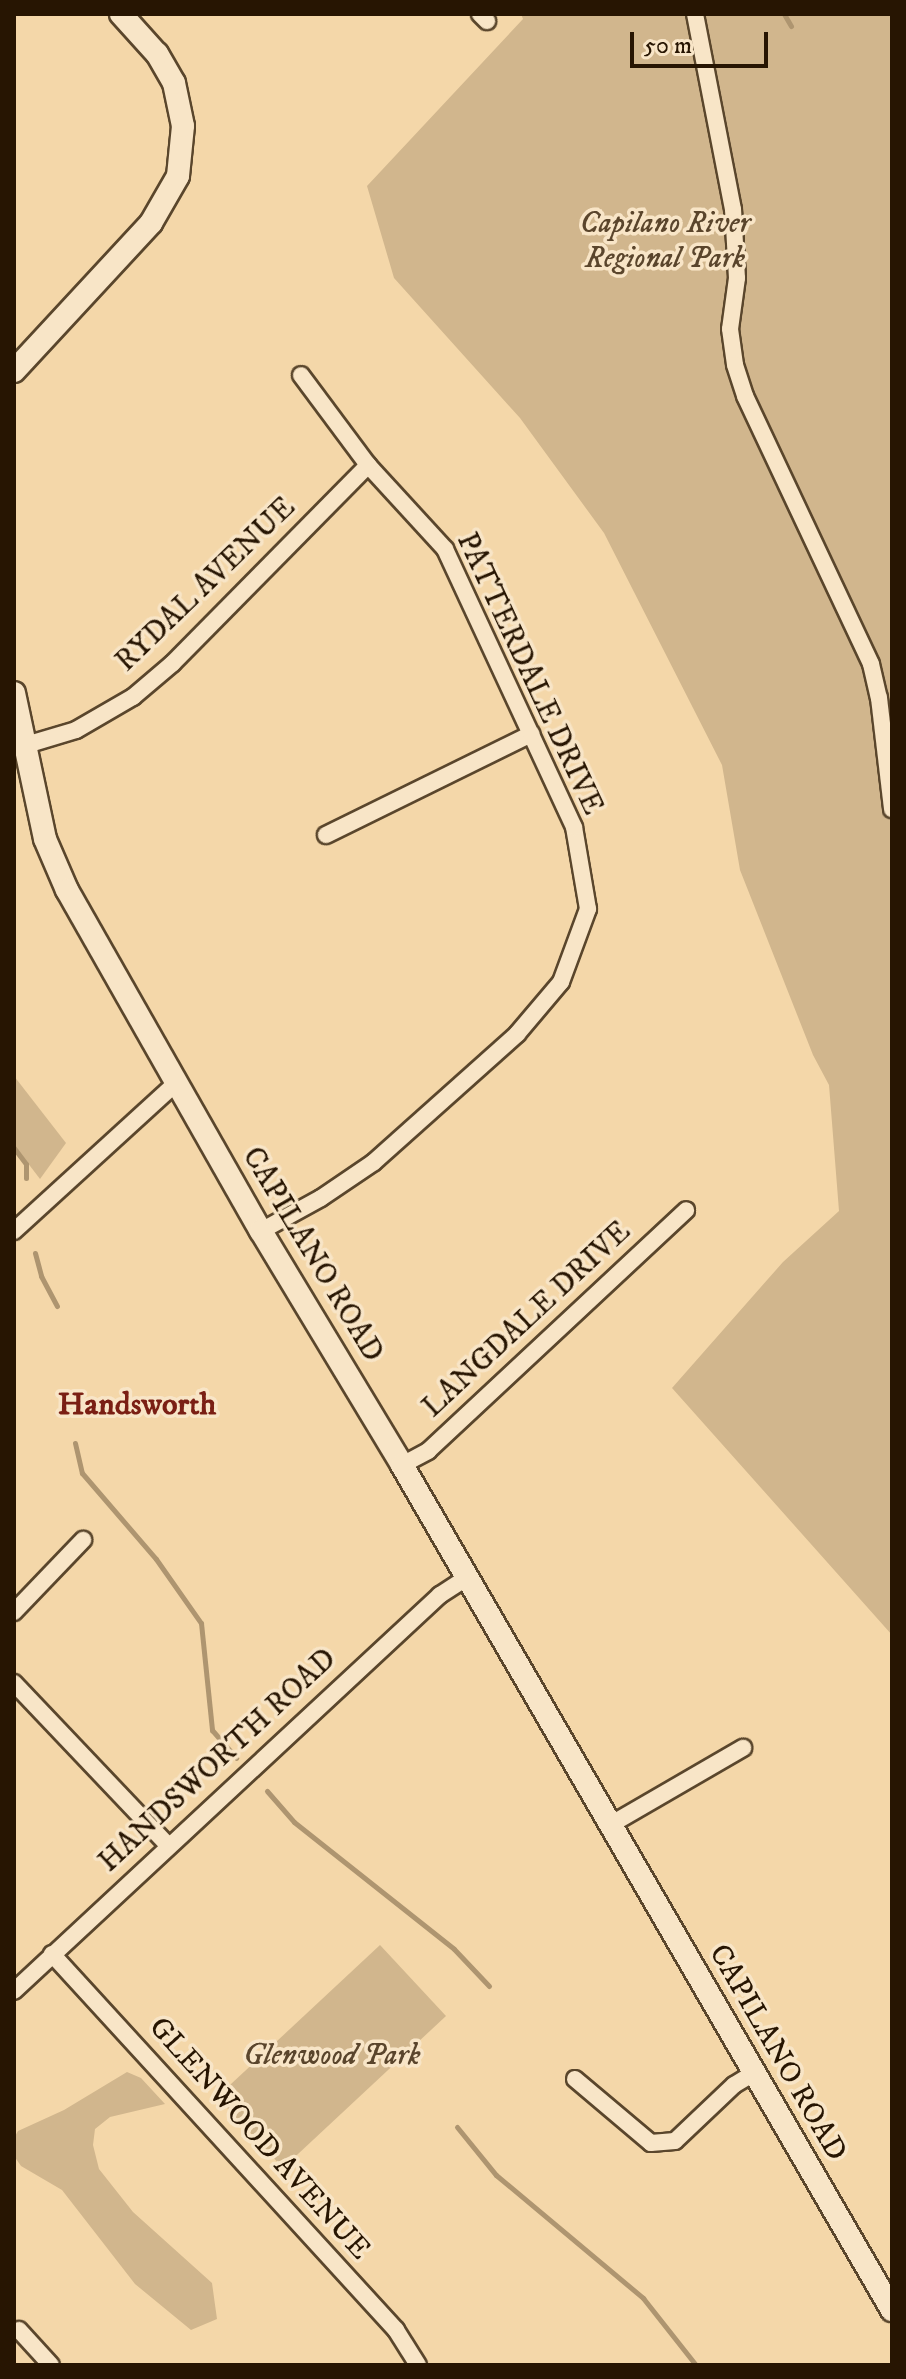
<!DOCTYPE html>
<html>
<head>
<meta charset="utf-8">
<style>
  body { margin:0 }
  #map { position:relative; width:906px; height:2379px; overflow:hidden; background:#f4d7a9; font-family:"IM FELL DW Pica",serif }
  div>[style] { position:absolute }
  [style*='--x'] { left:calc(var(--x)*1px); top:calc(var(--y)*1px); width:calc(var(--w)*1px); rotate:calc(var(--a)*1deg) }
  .green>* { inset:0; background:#d1b68d }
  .stream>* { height:5px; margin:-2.5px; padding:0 2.5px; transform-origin:2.5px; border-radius:2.5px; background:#ae9570 }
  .roads { filter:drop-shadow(2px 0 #5a462c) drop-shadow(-2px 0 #5a462c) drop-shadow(0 2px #5a462c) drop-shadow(0 -2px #5a462c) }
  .street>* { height:16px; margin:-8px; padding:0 8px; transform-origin:8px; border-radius:8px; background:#f8e5c7 }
  .secondary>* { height:22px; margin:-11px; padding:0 11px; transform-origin:11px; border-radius:11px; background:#f8e5c7 }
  span { translate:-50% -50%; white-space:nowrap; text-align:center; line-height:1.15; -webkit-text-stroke:7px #f8e5c7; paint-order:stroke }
  .park-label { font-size:30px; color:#5a452c; font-style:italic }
  .street-label { font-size:30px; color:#271502 }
  .neighbourhood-label { font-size:32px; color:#7a1f14; font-weight:700 }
  .frame { position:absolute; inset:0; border:16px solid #271502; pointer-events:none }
  .scale { position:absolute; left:630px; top:32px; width:138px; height:36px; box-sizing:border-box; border:4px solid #271502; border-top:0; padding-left:10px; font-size:24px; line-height:28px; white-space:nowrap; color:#271502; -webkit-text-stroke:6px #f8e5c7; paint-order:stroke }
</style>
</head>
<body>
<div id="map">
  <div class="green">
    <div style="clip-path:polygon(521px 14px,892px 14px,892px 1635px,672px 1388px,783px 1262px,839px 1211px,829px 1085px,813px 1055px,740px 870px,722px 765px,604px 533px,520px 418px,394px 278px,367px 186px,523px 19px)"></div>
    <div style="clip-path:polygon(14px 1076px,66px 1143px,40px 1179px,14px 1145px)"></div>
    <div style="clip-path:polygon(380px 1945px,446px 2016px,283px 2168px,217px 2097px)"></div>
    <div style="clip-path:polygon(127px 2072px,141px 2078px,165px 2104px,110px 2117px,95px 2129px,93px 2145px,99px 2169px,133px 2212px,212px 2283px,217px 2319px,191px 2330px,135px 2284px,62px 2190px,21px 2166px,14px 2156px,14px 2138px,18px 2131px,64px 2110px)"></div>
  </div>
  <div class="stream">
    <div style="--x:784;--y:14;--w:14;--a:60"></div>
    <div style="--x:14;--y:1148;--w:20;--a:53"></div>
    <div style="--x:26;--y:1164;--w:14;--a:90"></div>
    <div style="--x:35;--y:1253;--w:24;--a:75"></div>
    <div style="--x:41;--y:1276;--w:34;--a:62"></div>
    <div style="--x:75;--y:1443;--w:31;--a:77"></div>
    <div style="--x:82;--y:1473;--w:113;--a:49.3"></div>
    <div style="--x:156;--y:1559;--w:78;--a:54.9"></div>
    <div style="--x:201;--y:1623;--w:108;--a:84.1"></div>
    <div style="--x:212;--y:1730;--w:37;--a:49"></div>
    <div style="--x:267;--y:1791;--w:41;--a:48.9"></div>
    <div style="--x:294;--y:1822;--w:204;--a:38.4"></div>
    <div style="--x:454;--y:1949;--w:51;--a:46.6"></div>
    <div style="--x:457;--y:2127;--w:62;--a:50.9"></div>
    <div style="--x:496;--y:2175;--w:192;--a:39.9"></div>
    <div style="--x:643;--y:2298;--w:85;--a:51.7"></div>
  </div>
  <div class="roads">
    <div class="street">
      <div style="--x:480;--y:14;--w:10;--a:45"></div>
      <div style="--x:695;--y:14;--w:199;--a:79"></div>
      <div style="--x:733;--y:209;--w:69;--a:86.7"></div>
      <div style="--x:737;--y:278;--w:51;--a:97.8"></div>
      <div style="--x:730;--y:329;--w:36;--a:82"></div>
      <div style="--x:735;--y:365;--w:33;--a:72"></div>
      <div style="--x:745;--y:396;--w:296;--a:64.8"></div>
      <div style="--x:871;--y:664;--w:35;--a:77"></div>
      <div style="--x:879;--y:698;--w:112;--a:83.3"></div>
      <div style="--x:26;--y:745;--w:52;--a:-16.7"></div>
      <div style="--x:76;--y:730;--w:66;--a:-30.1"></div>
      <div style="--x:133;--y:697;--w:52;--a:-40.4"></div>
      <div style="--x:173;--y:663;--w:278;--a:-45.4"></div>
      <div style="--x:326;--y:835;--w:229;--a:-26.2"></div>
      <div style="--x:14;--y:1231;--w:221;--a:-42.4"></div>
      <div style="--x:261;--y:1231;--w:68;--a:-28.8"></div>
      <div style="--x:321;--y:1198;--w:64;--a:-34.2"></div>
      <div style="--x:374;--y:1162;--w:192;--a:-41.8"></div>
      <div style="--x:517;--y:1034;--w:68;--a:-49.8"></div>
      <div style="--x:561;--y:982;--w:78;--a:-69.7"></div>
      <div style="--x:588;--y:909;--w:83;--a:-99.7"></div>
      <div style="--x:574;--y:827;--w:306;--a:-114.9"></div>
      <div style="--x:445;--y:549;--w:114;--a:-132.5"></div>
      <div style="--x:368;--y:465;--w:112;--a:-126.7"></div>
      <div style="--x:402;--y:1465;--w:30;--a:-28"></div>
      <div style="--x:428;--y:1451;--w:353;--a:-43"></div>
      <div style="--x:14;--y:1612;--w:100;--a:-46.2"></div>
      <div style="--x:14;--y:1683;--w:224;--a:46.5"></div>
      <div style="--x:610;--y:1825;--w:154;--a:-30.1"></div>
      <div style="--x:52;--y:1954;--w:510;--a:47.54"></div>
      <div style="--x:396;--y:2330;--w:41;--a:57.8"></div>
      <div style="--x:14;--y:1991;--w:582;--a:-42.91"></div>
      <div style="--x:440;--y:1595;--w:31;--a:-33"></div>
      <div style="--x:575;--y:2079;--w:99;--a:40.1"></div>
      <div style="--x:651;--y:2143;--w:24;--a:-5"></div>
      <div style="--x:675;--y:2141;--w:81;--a:-43.5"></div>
      <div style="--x:734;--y:2085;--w:23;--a:-31"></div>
      <div style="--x:19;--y:2330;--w:47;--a:47.6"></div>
    </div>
    <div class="secondary">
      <div style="--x:14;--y:371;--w:202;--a:-47.2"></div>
      <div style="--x:151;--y:223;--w:54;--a:-60.1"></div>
      <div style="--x:178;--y:176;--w:50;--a:-84.3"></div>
      <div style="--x:183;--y:126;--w:44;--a:-101.8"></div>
      <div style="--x:174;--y:83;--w:34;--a:-120"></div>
      <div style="--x:157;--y:54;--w:54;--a:-132"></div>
      <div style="--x:14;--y:693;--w:149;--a:78"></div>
      <div style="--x:45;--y:839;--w:56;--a:66.7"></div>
      <div style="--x:67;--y:890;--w:392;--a:60.4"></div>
      <div style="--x:261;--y:1231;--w:273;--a:58.9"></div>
      <div style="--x:402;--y:1465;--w:977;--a:59.89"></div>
    </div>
  </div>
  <div class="park-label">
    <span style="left:665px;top:241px">Capilano River<br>Regional Park</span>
    <span style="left:332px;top:2056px">Glenwood Park</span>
  </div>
  <div class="street-label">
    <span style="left:206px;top:585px;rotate:-44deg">RYDAL AVENUE</span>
    <span style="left:529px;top:674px;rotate:65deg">PATTERDALE DRIVE</span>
    <span style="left:312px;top:1255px;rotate:59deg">CAPILANO ROAD</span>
    <span style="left:527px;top:1320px;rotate:-43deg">LANGDALE DRIVE</span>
    <span style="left:218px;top:1761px;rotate:-43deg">HANDSWORTH ROAD</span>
    <span style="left:777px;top:2053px;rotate:60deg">CAPILANO ROAD</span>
    <span style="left:259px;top:2139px;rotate:48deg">GLENWOOD AVENUE</span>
  </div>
  <div class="neighbourhood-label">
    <span style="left:137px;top:1405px">Handsworth</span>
  </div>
  <div class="frame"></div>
  <div class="scale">50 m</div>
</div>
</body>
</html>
